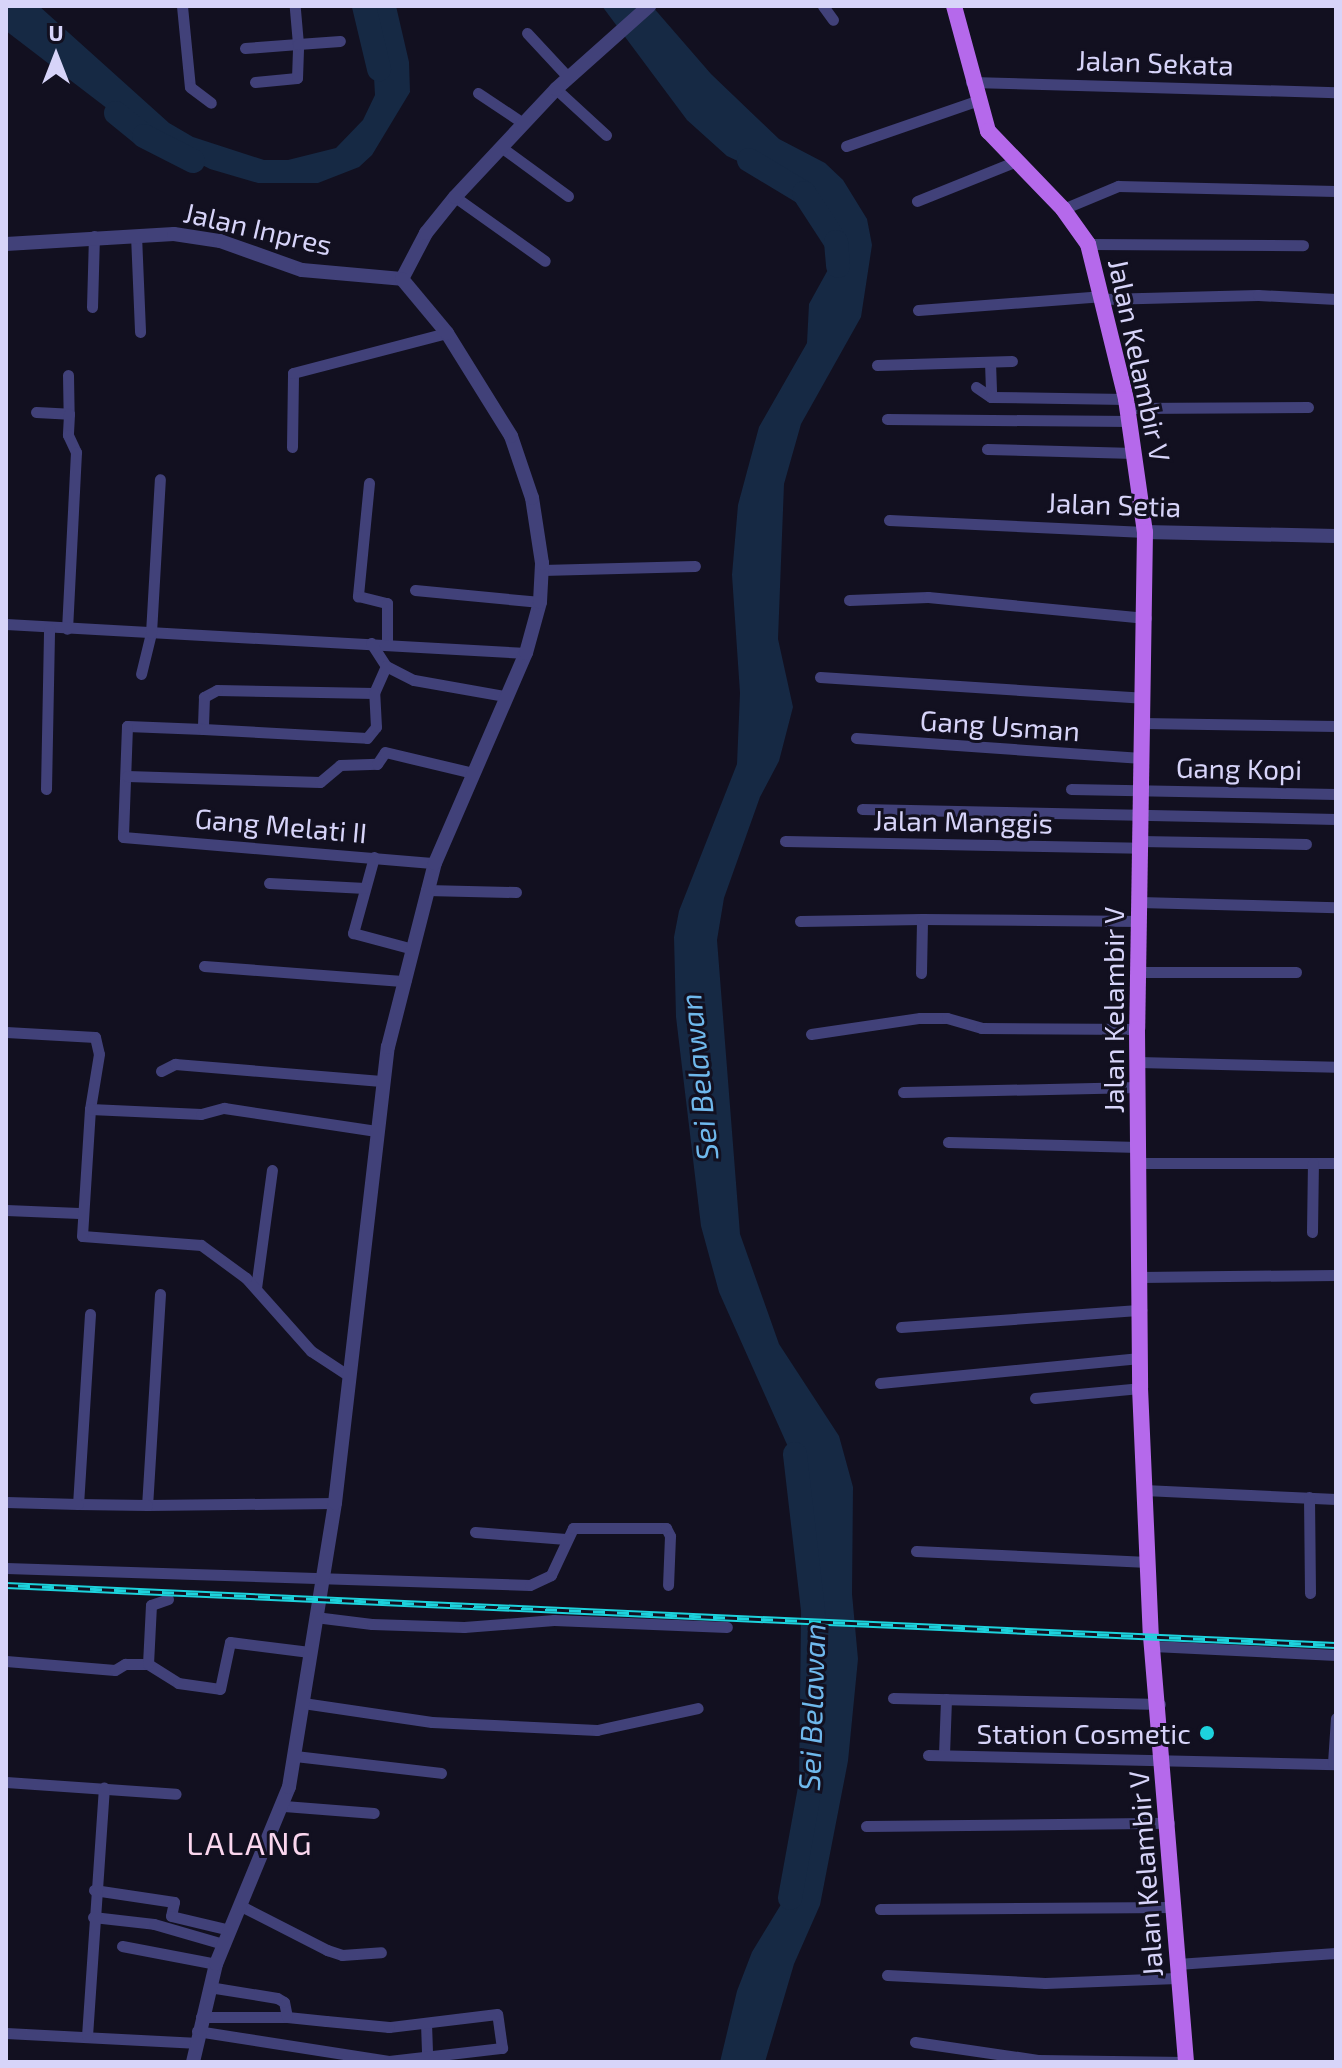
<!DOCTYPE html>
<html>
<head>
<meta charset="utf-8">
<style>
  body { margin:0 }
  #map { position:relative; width:1342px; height:2068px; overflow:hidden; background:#121020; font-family:"Exo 2",sans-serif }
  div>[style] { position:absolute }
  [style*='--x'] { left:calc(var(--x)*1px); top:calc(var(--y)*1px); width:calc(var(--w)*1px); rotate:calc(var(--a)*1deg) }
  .water>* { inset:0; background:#162944 }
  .river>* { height:24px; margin:-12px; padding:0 12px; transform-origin:12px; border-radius:12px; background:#162944 }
  .minor>* { height:11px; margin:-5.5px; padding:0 5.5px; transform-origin:5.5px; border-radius:5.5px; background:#414179 }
  .tertiary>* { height:14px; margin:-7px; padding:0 7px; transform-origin:7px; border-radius:7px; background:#414179 }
  .primary>* { height:16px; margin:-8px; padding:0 8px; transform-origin:8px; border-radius:8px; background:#b569eb }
  .rail>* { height:7px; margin-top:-3.5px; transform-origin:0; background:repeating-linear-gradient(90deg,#121020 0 12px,#1dd2dc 0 24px); box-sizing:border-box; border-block:2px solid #1dd2dc }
  .dots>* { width:22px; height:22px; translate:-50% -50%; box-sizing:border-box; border:4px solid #121020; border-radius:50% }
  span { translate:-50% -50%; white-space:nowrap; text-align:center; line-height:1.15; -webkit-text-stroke:6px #121020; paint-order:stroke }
  .street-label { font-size:28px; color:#d7d4f9 }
  .poi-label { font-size:28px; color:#d7d4f9 }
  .right { translate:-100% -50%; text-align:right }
  .water-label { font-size:30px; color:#6fb8ec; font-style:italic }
  .quarter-label { font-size:32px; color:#fad6ee; letter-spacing:2px }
  .frame { position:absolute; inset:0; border:8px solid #d7d4f9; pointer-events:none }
  .north { position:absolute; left:16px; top:16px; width:80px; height:80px; -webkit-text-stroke:6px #121020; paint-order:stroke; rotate:0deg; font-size:22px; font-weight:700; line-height:32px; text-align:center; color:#d7d4f9 }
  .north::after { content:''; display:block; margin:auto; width:28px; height:36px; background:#d7d4f9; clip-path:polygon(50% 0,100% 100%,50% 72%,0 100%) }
</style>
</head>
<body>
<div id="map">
  <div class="water">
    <div style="clip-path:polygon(6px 6px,39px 6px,169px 123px,193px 137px,264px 160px,288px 160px,336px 148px,363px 120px,375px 95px,370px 6px,396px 6px,409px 62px,410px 92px,372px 155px,359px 167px,318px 183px,258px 183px,210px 169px,138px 132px,6px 31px)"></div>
    <div style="clip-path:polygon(602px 6px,652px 6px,711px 74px,779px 139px,825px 163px,843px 180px,867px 219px,872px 245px,861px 317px,801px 424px,784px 484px,778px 639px,793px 707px,779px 761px,760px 797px,724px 898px,717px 940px,740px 1234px,779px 1344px,839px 1436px,853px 1487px,852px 1594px,858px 1659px,848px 1761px,820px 1905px,794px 1964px,765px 2062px,720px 2062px,737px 1991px,752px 1952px,788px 1893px,807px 1835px,816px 1707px,811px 1560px,803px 1495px,789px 1449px,719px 1292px,701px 1226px,676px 1017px,674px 937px,679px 911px,737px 764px,740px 693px,732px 575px,738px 505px,759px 427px,807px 343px,809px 304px,830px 266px,833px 244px,826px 217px,804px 192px,727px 156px,687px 120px)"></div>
  </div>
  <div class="river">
    <div style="--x:364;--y:6;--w:65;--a:76.6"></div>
    <div style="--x:116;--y:113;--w:36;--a:39"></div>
    <div style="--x:144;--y:136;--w:55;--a:27"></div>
    <div style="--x:749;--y:160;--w:64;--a:31"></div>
    <div style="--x:804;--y:193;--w:59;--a:56.9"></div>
    <div style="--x:836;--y:242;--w:24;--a:85"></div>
    <div style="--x:790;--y:1898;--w:117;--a:-79.7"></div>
    <div style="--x:811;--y:1783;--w:173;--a:-89.3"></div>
    <div style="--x:813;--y:1610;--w:157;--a:-96.6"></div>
  </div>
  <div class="minor">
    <div style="--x:182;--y:6;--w:81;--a:84.4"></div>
    <div style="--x:190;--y:87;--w:26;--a:37"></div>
    <div style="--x:823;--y:6;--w:17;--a:54"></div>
    <div style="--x:527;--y:33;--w:60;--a:47"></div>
    <div style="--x:245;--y:48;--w:53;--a:-4.3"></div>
    <div style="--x:298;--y:44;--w:38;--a:-95"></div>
    <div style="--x:255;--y:82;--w:42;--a:-5.4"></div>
    <div style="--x:297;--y:78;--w:34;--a:-88"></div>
    <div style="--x:298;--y:44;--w:42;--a:-4.1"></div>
    <div style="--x:971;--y:82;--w:365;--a:1.6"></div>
    <div style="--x:556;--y:89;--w:68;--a:42.6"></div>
    <div style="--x:478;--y:93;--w:54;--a:33.7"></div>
    <div style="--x:846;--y:146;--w:138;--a:-19.1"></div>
    <div style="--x:501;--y:147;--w:83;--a:36.2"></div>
    <div style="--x:455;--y:197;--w:110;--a:35.4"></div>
    <div style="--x:917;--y:201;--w:105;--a:-21.9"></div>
    <div style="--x:1063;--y:209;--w:60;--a:-22.7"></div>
    <div style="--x:1118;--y:186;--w:218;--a:1.3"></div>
    <div style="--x:136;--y:235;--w:97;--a:87.6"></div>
    <div style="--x:1088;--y:244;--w:215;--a:0.3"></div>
    <div style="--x:1104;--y:299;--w:154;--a:-1.5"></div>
    <div style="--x:1258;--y:295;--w:78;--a:2.9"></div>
    <div style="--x:92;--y:307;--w:71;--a:-88.4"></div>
    <div style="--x:918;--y:310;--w:186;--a:-4.3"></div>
    <div style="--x:990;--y:362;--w:35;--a:88"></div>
    <div style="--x:877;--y:365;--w:135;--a:-1.7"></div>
    <div style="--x:68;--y:375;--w:39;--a:89"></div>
    <div style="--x:976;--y:387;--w:18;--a:34"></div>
    <div style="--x:991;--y:397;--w:135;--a:0.8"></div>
    <div style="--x:1128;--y:408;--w:180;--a:-0.3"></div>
    <div style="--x:36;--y:412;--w:33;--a:3"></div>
    <div style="--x:69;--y:414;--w:21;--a:93"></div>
    <div style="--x:68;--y:435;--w:19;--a:65"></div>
    <div style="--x:76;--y:452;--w:177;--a:92.9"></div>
    <div style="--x:887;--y:419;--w:243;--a:0.5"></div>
    <div style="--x:292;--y:447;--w:74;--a:-89.2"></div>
    <div style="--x:293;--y:373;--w:159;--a:-14.6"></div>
    <div style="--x:987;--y:449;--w:147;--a:1.6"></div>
    <div style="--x:369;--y:483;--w:114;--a:95.6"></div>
    <div style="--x:358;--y:596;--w:30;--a:14"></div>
    <div style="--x:387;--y:603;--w:40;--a:90"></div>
    <div style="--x:889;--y:520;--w:256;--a:2.7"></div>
    <div style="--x:542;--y:570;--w:153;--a:-1.5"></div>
    <div style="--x:415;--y:590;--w:126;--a:5.5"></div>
    <div style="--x:849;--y:600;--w:79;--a:-2.2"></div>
    <div style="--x:928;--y:597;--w:219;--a:5.5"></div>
    <div style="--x:6;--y:624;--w:521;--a:3.19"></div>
    <div style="--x:371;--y:643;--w:27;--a:57"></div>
    <div style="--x:386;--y:666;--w:31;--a:27"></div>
    <div style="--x:414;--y:680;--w:91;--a:10.1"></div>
    <div style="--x:386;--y:666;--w:30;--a:114"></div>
    <div style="--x:374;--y:693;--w:157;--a:-178.9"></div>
    <div style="--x:217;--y:690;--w:15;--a:152"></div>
    <div style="--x:204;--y:697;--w:32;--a:92"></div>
    <div style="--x:203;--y:729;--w:76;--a:-177.7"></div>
    <div style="--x:127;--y:726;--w:111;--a:92.1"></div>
    <div style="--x:123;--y:837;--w:313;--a:4.8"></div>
    <div style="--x:141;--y:674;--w:42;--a:-76.3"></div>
    <div style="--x:151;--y:633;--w:154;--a:-86.7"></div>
    <div style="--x:820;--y:677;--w:323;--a:3.7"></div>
    <div style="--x:1142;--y:723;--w:194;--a:0.9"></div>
    <div style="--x:203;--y:729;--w:164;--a:3.1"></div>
    <div style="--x:367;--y:738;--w:14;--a:-51"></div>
    <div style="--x:376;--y:727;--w:34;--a:-93"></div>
    <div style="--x:856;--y:738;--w:286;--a:4"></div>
    <div style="--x:127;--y:776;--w:193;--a:1.8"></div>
    <div style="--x:320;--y:782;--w:26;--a:-40"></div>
    <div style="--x:340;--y:765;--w:37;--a:-2"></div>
    <div style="--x:377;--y:764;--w:14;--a:-56"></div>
    <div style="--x:385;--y:752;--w:90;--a:13.4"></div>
    <div style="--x:46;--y:789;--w:161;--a:-88.9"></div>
    <div style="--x:1071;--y:789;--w:265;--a:1.1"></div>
    <div style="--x:862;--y:809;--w:474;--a:1.2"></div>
    <div style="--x:785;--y:841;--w:355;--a:1.1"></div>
    <div style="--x:1140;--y:841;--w:166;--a:1"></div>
    <div style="--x:374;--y:857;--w:79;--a:105.4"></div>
    <div style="--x:353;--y:933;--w:62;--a:14.9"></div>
    <div style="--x:269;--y:883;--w:96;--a:3"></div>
    <div style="--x:426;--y:890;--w:90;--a:1.3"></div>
    <div style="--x:1139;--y:902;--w:197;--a:1.5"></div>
    <div style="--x:800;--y:921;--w:122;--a:-0.9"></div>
    <div style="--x:204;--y:966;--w:202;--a:4.3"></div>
    <div style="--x:1138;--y:972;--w:158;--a:0"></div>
    <div style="--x:921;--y:973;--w:54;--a:-88.9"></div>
    <div style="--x:922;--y:919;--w:217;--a:0.5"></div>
    <div style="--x:6;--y:1032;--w:89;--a:3.2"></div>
    <div style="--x:95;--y:1037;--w:17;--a:77"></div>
    <div style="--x:99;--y:1054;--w:56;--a:99.3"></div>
    <div style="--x:811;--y:1034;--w:110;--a:-8.4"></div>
    <div style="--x:920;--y:1018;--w:27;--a:0"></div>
    <div style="--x:947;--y:1018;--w:35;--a:16"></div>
    <div style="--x:981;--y:1028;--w:156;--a:0.4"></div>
    <div style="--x:1138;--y:1062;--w:198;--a:1.4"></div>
    <div style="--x:161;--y:1071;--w:16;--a:-27"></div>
    <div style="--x:175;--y:1064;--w:207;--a:4.7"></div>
    <div style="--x:903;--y:1092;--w:236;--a:-1.2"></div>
    <div style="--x:948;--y:1142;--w:190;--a:1.5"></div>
    <div style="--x:1138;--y:1163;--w:198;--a:0"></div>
    <div style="--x:6;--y:1210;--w:73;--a:2.4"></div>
    <div style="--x:1312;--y:1232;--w:69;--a:-89.2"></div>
    <div style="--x:1140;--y:1277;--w:196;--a:-0.6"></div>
    <div style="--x:256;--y:1288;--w:119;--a:-82.3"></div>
    <div style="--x:160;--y:1294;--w:211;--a:93.5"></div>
    <div style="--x:147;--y:1505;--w:188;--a:-0.6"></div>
    <div style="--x:90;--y:1314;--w:190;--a:93.6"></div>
    <div style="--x:78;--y:1504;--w:69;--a:0.8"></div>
    <div style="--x:901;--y:1327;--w:241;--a:-4.1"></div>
    <div style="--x:346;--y:1374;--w:42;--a:-146.7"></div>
    <div style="--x:311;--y:1351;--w:98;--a:-131.7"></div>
    <div style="--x:246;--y:1278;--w:56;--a:-143.7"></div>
    <div style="--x:201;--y:1245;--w:119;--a:-175.7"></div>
    <div style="--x:82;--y:1236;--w:127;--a:-86.4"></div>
    <div style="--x:90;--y:1109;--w:111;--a:2.6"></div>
    <div style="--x:201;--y:1114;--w:24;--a:-15"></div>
    <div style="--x:224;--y:1108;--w:154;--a:8.6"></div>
    <div style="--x:880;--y:1383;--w:261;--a:-5.5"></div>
    <div style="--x:1035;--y:1398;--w:105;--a:-5.4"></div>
    <div style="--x:1144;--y:1490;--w:192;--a:2.7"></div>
    <div style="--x:1309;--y:1497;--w:96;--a:89.4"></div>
    <div style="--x:6;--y:1502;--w:72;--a:1.6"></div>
    <div style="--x:475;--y:1532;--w:91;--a:4.4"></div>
    <div style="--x:916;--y:1551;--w:232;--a:2.7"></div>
    <div style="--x:6;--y:1568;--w:524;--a:1.86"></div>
    <div style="--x:530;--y:1585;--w:23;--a:-25"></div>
    <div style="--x:551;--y:1575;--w:52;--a:-64.9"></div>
    <div style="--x:573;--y:1528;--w:93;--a:0"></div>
    <div style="--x:666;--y:1528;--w:9;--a:63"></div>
    <div style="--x:670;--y:1536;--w:49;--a:92.3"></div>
    <div style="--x:315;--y:1617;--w:57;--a:7"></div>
    <div style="--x:372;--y:1624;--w:92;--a:1.9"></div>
    <div style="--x:464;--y:1627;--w:90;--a:-4.4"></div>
    <div style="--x:554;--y:1620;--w:173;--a:2.3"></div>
    <div style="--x:1153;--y:1646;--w:183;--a:2.8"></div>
    <div style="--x:6;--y:1661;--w:109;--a:4.7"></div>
    <div style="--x:115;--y:1670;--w:12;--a:-31"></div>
    <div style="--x:125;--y:1664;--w:23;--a:0"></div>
    <div style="--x:148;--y:1664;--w:36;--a:32"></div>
    <div style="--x:178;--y:1683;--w:42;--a:8.1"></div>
    <div style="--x:220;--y:1689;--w:48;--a:-78"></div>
    <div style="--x:230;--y:1642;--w:80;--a:7.2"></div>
    <div style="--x:148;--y:1664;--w:59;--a:-87.1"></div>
    <div style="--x:151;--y:1605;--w:18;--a:-19"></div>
    <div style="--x:893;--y:1698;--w:267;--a:1.3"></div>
    <div style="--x:303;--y:1703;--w:130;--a:8.4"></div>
    <div style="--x:432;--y:1722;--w:165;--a:2.8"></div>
    <div style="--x:597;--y:1730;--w:103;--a:-12.3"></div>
    <div style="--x:944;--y:1754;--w:55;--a:-87.9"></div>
    <div style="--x:928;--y:1755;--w:408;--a:1.3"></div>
    <div style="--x:295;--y:1756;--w:147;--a:6.6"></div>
    <div style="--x:1333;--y:1763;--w:45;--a:-86.2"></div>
    <div style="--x:6;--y:1782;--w:170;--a:4"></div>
    <div style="--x:284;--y:1806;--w:90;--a:4.4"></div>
    <div style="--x:866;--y:1826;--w:303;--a:-0.6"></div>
    <div style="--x:94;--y:1890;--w:81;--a:8.5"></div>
    <div style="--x:174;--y:1902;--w:14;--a:102"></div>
    <div style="--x:171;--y:1916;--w:61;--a:13.3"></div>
    <div style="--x:241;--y:1906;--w:97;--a:27.1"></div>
    <div style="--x:327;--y:1950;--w:16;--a:18"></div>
    <div style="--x:342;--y:1955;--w:39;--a:-4"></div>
    <div style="--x:880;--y:1909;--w:294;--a:-0.4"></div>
    <div style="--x:93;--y:1917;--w:61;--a:6.5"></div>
    <div style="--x:154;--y:1924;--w:72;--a:16.2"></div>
    <div style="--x:122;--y:1946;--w:96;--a:10.8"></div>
    <div style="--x:1177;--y:1964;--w:159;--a:-4"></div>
    <div style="--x:887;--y:1975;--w:158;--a:2.9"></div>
    <div style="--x:1045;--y:1983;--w:132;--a:-2.2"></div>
    <div style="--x:201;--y:2017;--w:85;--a:0"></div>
    <div style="--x:426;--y:2023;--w:35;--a:88"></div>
    <div style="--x:197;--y:2031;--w:194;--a:8.9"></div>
    <div style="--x:389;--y:2061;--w:114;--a:-6.6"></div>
    <div style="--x:502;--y:2048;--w:34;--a:-98"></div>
    <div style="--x:497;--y:2014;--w:109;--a:173.1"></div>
    <div style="--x:389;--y:2027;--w:63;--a:-174.6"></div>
    <div style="--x:326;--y:2021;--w:39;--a:-174"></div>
    <div style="--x:287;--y:2017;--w:15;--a:-101"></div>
    <div style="--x:284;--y:2002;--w:8;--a:-150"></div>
    <div style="--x:277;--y:1998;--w:69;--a:-170.8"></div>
    <div style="--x:6;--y:2033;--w:188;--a:3"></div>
    <div style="--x:87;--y:2036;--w:249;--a:-86.1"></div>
    <div style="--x:915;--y:2042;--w:124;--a:8.3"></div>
    <div style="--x:1038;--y:2060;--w:147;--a:0.8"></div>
  </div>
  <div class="tertiary">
    <div style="--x:6;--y:244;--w:168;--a:-3.4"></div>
    <div style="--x:174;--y:234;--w:47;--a:8.7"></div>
    <div style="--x:220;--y:241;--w:87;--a:19.5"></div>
    <div style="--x:302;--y:270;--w:100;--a:5.1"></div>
    <div style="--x:402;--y:279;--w:52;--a:-62.4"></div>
    <div style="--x:426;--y:233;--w:46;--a:-51.1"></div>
    <div style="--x:455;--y:197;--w:148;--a:-46.9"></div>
    <div style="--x:556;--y:89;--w:125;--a:-41.7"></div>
    <div style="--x:1145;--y:532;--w:191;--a:1.2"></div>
    <div style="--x:193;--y:2062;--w:101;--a:-76.8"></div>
    <div style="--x:216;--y:1964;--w:191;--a:-67.6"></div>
    <div style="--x:289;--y:1787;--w:288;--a:-80.8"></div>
    <div style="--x:335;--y:1503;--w:459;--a:-83.4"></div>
    <div style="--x:388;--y:1047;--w:190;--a:-75.7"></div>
    <div style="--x:435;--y:863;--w:229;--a:-66.6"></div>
    <div style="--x:526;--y:653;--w:53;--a:-74.6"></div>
    <div style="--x:540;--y:602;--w:39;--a:-87"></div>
    <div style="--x:542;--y:563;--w:66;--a:-98.7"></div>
    <div style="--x:532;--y:498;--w:65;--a:-108.7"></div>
    <div style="--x:511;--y:436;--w:121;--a:-121.9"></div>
    <div style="--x:447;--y:333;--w:70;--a:-129.8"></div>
  </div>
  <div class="primary">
    <div style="--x:954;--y:6;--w:130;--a:74.8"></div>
    <div style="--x:988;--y:131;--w:108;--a:46.1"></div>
    <div style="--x:1063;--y:209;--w:43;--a:54.5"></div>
    <div style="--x:1088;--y:244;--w:160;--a:76.2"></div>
    <div style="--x:1126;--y:399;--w:134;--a:81.9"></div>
    <div style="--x:1145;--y:532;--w:497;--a:90.9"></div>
    <div style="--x:1137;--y:1029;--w:359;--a:89.5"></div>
    <div style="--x:1140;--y:1388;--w:248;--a:87.5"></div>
    <div style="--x:1151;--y:1636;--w:427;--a:85.3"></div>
  </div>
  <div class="rail">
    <div style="--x:6;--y:1585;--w:1331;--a:2.58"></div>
  </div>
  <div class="dots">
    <div style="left:1207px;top:1733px;background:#1dd2dc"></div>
  </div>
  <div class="street-label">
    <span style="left:1155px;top:62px;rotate:2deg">Jalan Sekata</span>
    <span style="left:258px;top:228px;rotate:13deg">Jalan Inpres</span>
    <span style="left:1140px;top:360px;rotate:78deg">Jalan Kelambir V</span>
    <span style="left:1114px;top:504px;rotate:2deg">Jalan Setia</span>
    <span style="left:1000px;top:725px;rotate:4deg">Gang Usman</span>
    <span style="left:1239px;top:768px;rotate:1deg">Gang Kopi</span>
    <span style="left:963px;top:821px;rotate:1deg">Jalan Manggis</span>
    <span style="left:281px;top:825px;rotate:5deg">Gang Melati II</span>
    <span style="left:1113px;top:1010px;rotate:-90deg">Jalan Kelambir V</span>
    <span style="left:1145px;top:1874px;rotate:-94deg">Jalan Kelambir V</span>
  </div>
  <div class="poi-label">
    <span class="right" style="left:1191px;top:1733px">Station Cosmetic</span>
  </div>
  <div class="water-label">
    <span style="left:698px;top:1077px;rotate:-96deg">Sei Belawan</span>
    <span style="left:811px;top:1707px;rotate:-88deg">Sei Belawan</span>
  </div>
  <div class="quarter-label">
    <span style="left:250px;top:1842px">LALANG</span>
  </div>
  <div class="frame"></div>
  <div class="north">U</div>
</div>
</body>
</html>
